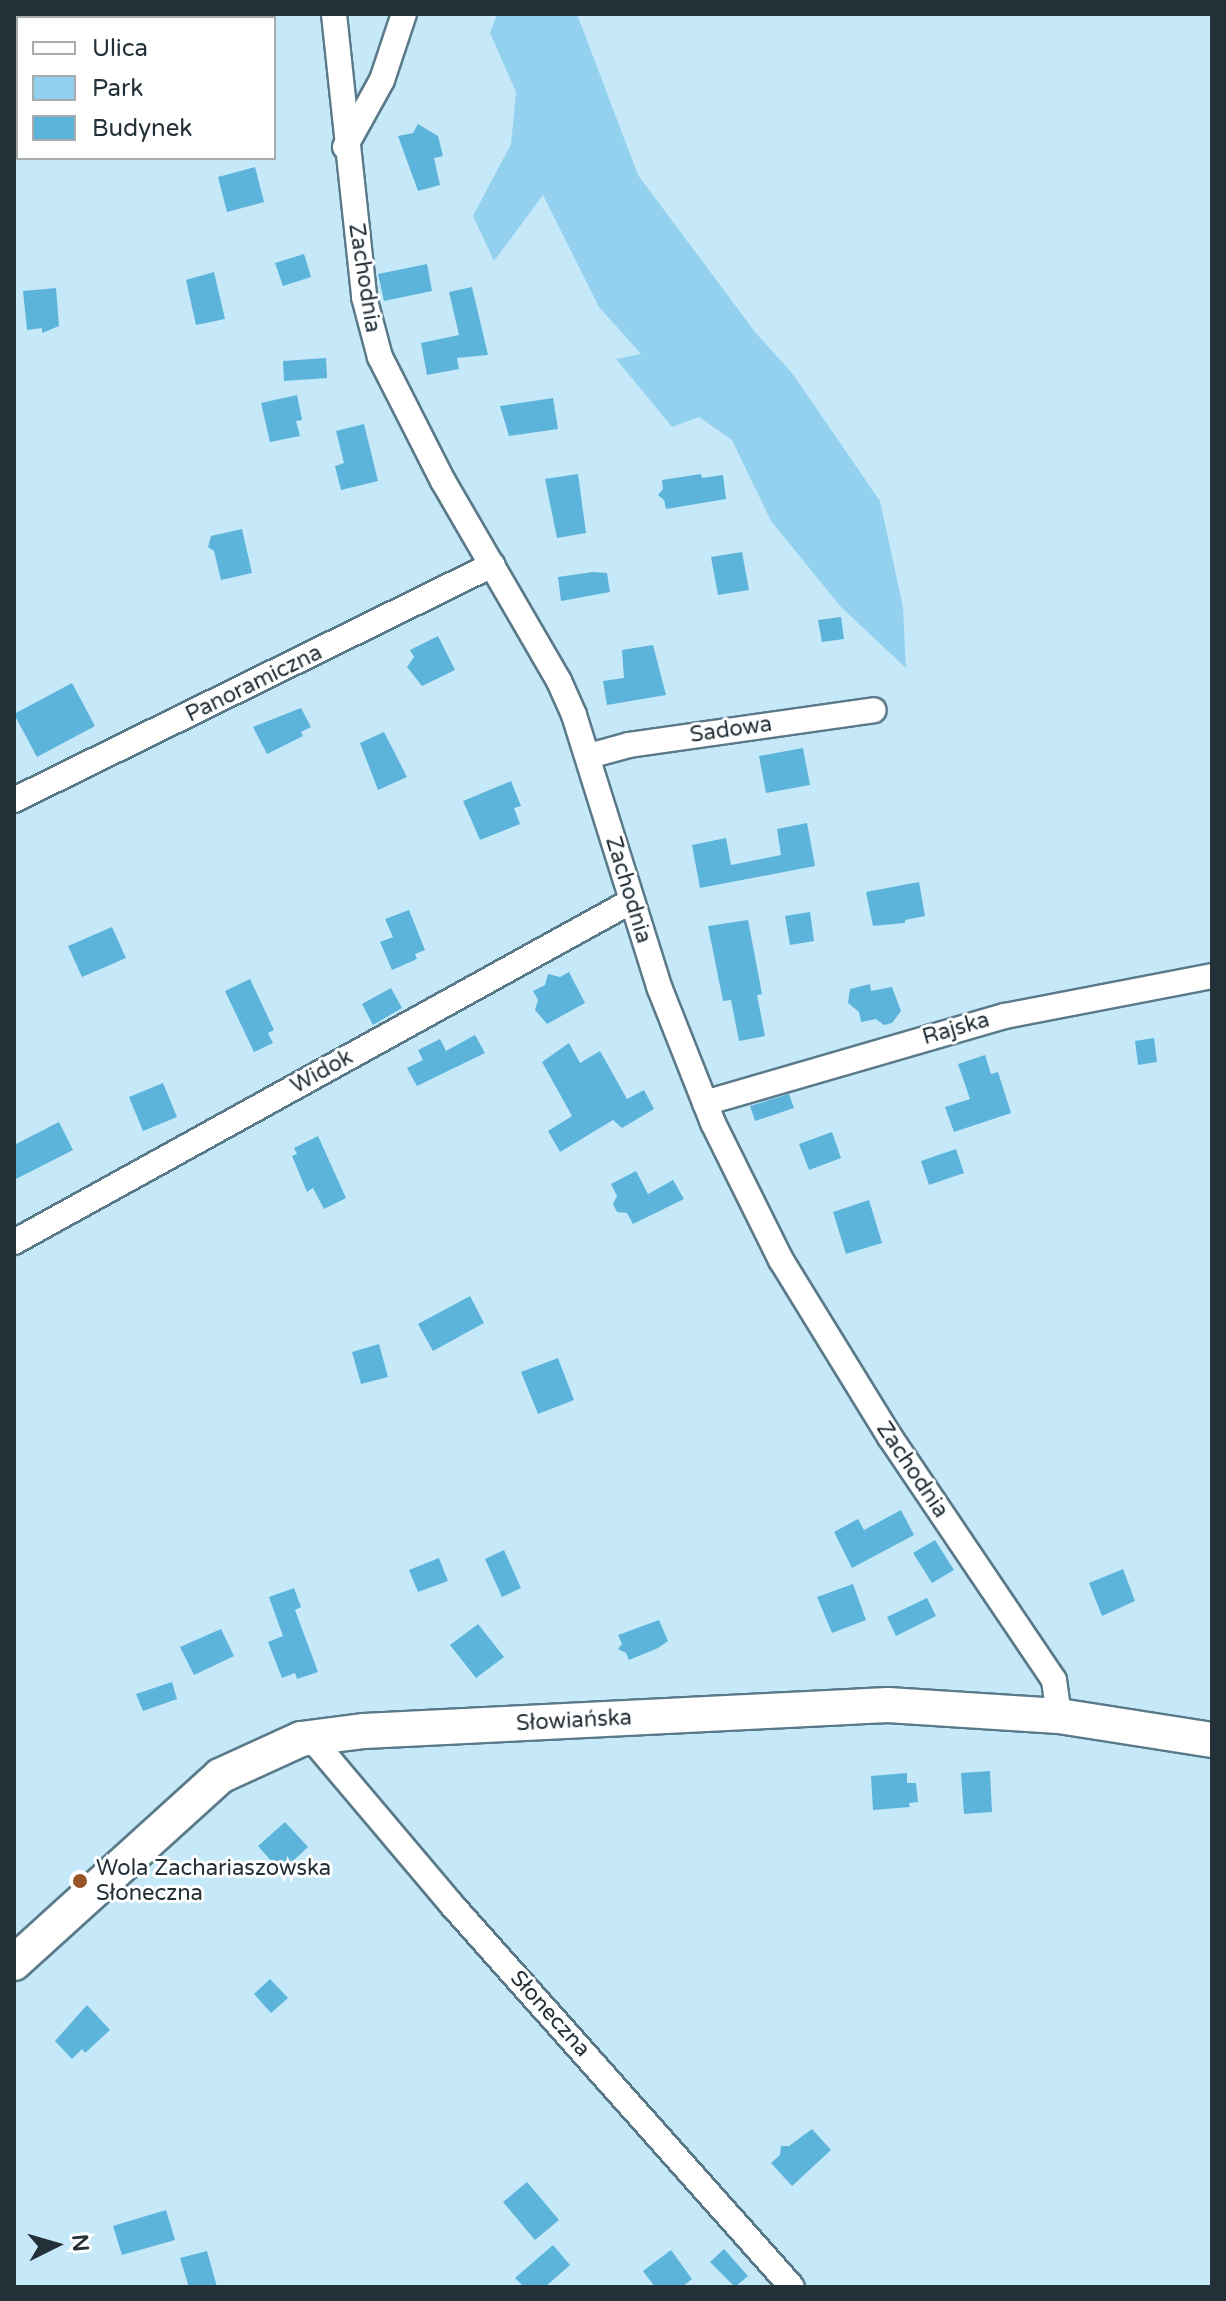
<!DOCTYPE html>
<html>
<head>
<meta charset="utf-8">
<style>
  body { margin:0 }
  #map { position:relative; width:1226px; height:2301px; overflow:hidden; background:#c6e9fa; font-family:"Varela Round",sans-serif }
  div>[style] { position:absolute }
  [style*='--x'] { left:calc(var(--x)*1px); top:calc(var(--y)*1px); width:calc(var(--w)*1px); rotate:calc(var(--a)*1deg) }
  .green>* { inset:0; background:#93d1ef }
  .building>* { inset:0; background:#5db4db }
  .roads { filter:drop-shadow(2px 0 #5a7a89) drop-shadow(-2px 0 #5a7a89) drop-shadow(0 2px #5a7a89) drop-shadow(0 -2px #5a7a89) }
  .street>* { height:24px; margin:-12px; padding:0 12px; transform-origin:12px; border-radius:12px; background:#fff }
  .secondary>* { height:34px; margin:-17px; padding:0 17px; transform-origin:17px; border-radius:17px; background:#fff }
  .dots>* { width:22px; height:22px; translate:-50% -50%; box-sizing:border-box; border:4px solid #fff; border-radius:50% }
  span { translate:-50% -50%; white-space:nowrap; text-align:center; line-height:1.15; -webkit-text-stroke:6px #fff; paint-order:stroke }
  .street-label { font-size:22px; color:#233037 }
  .poi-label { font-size:22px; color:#233037 }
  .left { translate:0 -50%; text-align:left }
  .frame { position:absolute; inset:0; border:16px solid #233037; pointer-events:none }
  .legend { position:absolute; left:16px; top:16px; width:260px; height:144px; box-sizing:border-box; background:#fff; border:2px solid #a7acaf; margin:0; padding:10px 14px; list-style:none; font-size:24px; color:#233037 }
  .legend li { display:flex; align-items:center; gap:16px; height:40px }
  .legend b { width:40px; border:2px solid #a7acaf }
  .north { position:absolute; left:16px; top:2205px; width:80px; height:80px; -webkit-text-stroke:6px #fff; paint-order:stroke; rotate:85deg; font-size:22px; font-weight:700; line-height:32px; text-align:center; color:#233037 }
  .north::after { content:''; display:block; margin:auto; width:28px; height:36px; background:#233037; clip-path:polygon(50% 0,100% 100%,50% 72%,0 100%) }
</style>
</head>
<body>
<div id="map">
  <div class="green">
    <div style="clip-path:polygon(497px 14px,577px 14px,638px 175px,755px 332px,792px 373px,880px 501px,903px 607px,906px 668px,841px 607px,771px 521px,732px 440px,699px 417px,672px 427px,616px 359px,641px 354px,599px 307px,543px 195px,494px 261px,473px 216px,511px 144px,516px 92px,490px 33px)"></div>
  </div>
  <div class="building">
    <div style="clip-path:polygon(418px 124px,438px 136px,443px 156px,434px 158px,440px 185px,418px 191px,398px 136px,413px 133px)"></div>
    <div style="clip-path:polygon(255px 167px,264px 202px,227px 212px,218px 177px)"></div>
    <div style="clip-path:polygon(304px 254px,311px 277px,283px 286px,275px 263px)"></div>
    <div style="clip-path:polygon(427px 264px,432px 291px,384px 301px,378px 274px)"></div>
    <div style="clip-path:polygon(214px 272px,225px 319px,196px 325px,186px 280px)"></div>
    <div style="clip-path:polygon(472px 287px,488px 355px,457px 358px,459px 369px,427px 375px,421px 343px,459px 335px,449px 292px)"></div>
    <div style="clip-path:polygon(56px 288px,59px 326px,42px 333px,42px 328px,27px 330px,23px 291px)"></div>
    <div style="clip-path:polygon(326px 358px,327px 378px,284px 381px,283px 361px)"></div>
    <div style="clip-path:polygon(297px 395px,302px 420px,296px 421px,300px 436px,270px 442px,261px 403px)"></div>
    <div style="clip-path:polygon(553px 398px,558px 429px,509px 436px,500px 406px)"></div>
    <div style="clip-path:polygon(364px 424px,378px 481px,341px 490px,335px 466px,344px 463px,336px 431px)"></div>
    <div style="clip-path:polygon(578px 474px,586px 533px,557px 538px,545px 479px)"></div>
    <div style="clip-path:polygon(701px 474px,702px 478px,723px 475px,726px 499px,666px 509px,664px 500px,658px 495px,663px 489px,662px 480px)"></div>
    <div style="clip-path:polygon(242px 529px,252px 573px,221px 580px,214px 551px,208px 547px,211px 536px)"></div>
    <div style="clip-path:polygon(742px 552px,749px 590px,718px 595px,711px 557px)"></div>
    <div style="clip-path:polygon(593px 572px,607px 573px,610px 592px,561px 601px,558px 577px)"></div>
    <div style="clip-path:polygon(841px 617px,844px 639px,822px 642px,818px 620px)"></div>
    <div style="clip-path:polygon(438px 636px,455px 670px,422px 686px,407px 667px,414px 657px,410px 650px)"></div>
    <div style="clip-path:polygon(653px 645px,666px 695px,607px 705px,603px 681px,624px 678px,622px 650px)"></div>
    <div style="clip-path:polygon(72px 683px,95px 726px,37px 757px,14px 714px)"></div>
    <div style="clip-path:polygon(301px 708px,311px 727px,301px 732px,303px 736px,267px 754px,253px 727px)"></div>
    <div style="clip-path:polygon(384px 732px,407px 777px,378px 790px,360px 743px)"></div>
    <div style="clip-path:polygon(803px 748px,810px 785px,766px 793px,759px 756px)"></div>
    <div style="clip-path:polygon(511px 781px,521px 806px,514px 808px,520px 824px,480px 840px,463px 801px)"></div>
    <div style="clip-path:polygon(807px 823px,815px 866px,700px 888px,692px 845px,726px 838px,731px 865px,781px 855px,777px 829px)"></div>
    <div style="clip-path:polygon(919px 882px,925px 916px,905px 920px,905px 923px,873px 926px,866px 892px)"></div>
    <div style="clip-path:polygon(409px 910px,425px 950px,415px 954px,417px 959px,392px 970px,380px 942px,393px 937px,385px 919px)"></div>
    <div style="clip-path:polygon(810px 912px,814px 941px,790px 945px,785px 916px)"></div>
    <div style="clip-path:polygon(748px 920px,762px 994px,757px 995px,765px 1036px,739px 1041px,731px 1000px,723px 1001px,708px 926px)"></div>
    <div style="clip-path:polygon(112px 927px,126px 958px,82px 977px,68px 946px)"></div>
    <div style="clip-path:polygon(569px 972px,585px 1003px,547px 1024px,535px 1010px,538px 1000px,533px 991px,545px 985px,548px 974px,560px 977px)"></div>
    <div style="clip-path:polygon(250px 979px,274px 1030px,268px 1033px,273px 1043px,254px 1052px,225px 991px)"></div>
    <div style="clip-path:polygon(870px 984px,871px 991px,892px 987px,901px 1011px,892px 1023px,884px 1025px,876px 1019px,861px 1022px,859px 1012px,848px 1003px,850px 989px)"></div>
    <div style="clip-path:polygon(391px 988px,402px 1008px,373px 1025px,362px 1004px)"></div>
    <div style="clip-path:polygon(475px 1035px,485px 1053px,417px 1086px,407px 1068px,423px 1060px,418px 1050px,440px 1039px,446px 1051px)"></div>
    <div style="clip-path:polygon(1154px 1038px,1157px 1062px,1138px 1065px,1135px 1041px)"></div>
    <div style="clip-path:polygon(569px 1043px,580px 1063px,600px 1051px,627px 1099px,644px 1090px,654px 1109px,622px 1128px,613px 1120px,560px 1152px,548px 1131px,572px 1116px,542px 1062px)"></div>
    <div style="clip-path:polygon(985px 1055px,991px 1074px,998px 1072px,1011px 1113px,954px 1132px,945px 1107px,970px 1099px,958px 1064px)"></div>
    <div style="clip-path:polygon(163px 1083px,177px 1117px,143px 1131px,129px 1097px)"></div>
    <div style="clip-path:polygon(789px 1094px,794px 1108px,755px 1121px,750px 1106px)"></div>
    <div style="clip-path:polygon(59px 1122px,73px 1150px,14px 1180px,14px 1145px)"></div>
    <div style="clip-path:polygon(832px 1132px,841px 1158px,809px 1170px,799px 1144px)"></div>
    <div style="clip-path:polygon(318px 1136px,346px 1198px,324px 1209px,313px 1188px,307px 1192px,292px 1156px,297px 1154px,294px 1148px)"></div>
    <div style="clip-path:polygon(956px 1149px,964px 1173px,929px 1185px,921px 1161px)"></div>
    <div style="clip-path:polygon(636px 1171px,648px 1194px,673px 1180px,684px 1199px,633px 1224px,627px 1213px,617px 1212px,613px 1204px,617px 1196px,611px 1184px)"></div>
    <div style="clip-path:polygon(869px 1200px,882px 1243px,846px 1254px,833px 1212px)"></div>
    <div style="clip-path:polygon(470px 1296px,484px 1323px,433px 1351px,418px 1324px)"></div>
    <div style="clip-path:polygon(379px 1344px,388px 1377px,361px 1384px,352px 1352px)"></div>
    <div style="clip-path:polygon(558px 1358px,574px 1400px,538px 1414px,521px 1372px)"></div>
    <div style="clip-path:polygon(901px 1510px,914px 1535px,852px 1568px,834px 1532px,858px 1519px,864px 1530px)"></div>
    <div style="clip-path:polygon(935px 1540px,954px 1570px,932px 1583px,913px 1553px)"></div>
    <div style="clip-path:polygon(504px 1550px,521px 1588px,502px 1597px,485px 1559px)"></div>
    <div style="clip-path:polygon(439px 1558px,448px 1581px,418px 1592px,409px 1570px)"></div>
    <div style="clip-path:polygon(1123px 1569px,1135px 1601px,1102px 1616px,1089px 1583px)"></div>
    <div style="clip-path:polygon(853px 1584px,866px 1620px,832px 1633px,817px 1597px)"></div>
    <div style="clip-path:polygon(294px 1588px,301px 1607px,295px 1610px,318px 1672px,297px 1679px,295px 1673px,282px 1678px,268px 1642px,283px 1636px,269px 1597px)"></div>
    <div style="clip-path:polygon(927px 1598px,936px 1616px,896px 1636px,887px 1617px)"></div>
    <div style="clip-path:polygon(659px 1620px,668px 1641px,658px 1648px,629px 1660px,626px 1653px,618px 1649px,622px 1644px,618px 1635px)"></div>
    <div style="clip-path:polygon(478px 1624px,504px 1657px,476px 1678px,450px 1645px)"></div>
    <div style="clip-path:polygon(221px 1629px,234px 1656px,194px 1675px,180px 1647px)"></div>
    <div style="clip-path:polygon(172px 1682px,177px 1699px,143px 1711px,136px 1694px)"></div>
    <div style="clip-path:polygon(990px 1771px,992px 1812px,964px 1814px,961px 1773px)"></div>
    <div style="clip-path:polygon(907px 1773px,907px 1783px,916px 1783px,918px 1802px,909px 1803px,910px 1807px,873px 1810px,871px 1776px)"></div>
    <div style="clip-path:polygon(285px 1822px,308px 1847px,281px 1872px,258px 1846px)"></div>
    <div style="clip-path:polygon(270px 1979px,288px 1998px,271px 2013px,254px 1994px)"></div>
    <div style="clip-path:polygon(87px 2005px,110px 2030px,85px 2053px,82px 2049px,72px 2059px,55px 2041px)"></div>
    <div style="clip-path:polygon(812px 2129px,831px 2150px,792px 2186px,771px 2163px,780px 2155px,781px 2146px,789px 2146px)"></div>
    <div style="clip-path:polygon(527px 2182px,559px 2220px,535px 2240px,503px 2202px)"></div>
    <div style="clip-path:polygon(166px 2210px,175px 2240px,122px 2255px,113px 2226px)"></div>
    <div style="clip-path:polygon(553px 2245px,570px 2265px,545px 2287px,524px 2287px,515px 2278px)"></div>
    <div style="clip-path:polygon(724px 2249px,748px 2276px,735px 2287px,710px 2262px)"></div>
    <div style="clip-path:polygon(671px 2250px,692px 2279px,682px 2287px,655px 2287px,643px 2271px)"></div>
    <div style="clip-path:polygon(207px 2251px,217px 2287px,189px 2287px,180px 2258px)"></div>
  </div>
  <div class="roads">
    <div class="street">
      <div style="--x:334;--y:14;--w:285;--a:83.9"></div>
      <div style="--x:364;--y:297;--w:62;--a:75.1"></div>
      <div style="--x:380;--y:357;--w:139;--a:63.1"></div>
      <div style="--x:443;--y:481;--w:231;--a:59.9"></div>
      <div style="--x:559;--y:681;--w:37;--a:66"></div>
      <div style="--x:574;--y:715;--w:287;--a:72.6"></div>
      <div style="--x:660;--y:989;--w:144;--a:68.4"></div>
      <div style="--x:713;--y:1123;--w:153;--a:63.6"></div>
      <div style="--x:781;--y:1260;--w:208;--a:58.4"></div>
      <div style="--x:890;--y:1437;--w:293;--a:56"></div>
      <div style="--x:1054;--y:1680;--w:36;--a:82"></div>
      <div style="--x:345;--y:147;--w:77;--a:-61.1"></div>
      <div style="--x:382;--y:80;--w:70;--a:-71.6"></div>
      <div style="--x:589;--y:756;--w:41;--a:-15.4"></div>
      <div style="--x:629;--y:745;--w:247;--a:-8.1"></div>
      <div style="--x:14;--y:800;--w:533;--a:-26.18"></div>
      <div style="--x:705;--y:1103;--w:312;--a:-16.2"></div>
      <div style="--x:1005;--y:1016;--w:211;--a:-10.9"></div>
      <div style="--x:14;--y:1242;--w:704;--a:-28.9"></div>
      <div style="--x:311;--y:1738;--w:219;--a:49.8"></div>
      <div style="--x:452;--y:1905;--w:511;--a:48.33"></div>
    </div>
    <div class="secondary">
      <div style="--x:14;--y:1963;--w:278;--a:-42.2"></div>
      <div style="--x:220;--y:1776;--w:89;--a:-24.6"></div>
      <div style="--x:301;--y:1739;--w:64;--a:-7.2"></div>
      <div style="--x:364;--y:1731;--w:525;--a:-2.84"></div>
      <div style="--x:888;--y:1705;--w:171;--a:3.7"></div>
      <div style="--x:1059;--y:1716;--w:155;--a:8.9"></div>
    </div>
  </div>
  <div class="dots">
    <div style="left:80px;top:1881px;background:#99532a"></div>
  </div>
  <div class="street-label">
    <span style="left:364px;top:278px;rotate:81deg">Zachodnia</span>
    <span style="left:254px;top:684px;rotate:-26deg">Panoramiczna</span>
    <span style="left:731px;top:730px;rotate:-8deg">Sadowa</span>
    <span style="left:628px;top:890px;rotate:73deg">Zachodnia</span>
    <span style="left:956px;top:1029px;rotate:-16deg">Rajska</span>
    <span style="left:322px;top:1072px;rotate:-29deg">Widok</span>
    <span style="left:912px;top:1470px;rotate:56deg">Zachodnia</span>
    <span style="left:574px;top:1721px;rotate:-3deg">Słowiańska</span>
    <span style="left:550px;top:2014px;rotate:48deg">Słoneczna</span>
  </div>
  <div class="poi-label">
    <span class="left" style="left:96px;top:1881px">Wola Zachariaszowska<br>Słoneczna</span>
  </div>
  <div class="frame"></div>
  <ul class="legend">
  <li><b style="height:10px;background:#fff"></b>Ulica</li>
  <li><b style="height:22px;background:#93d1ef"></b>Park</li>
  <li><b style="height:22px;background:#5db4db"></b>Budynek</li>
  </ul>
  <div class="north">N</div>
</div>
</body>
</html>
